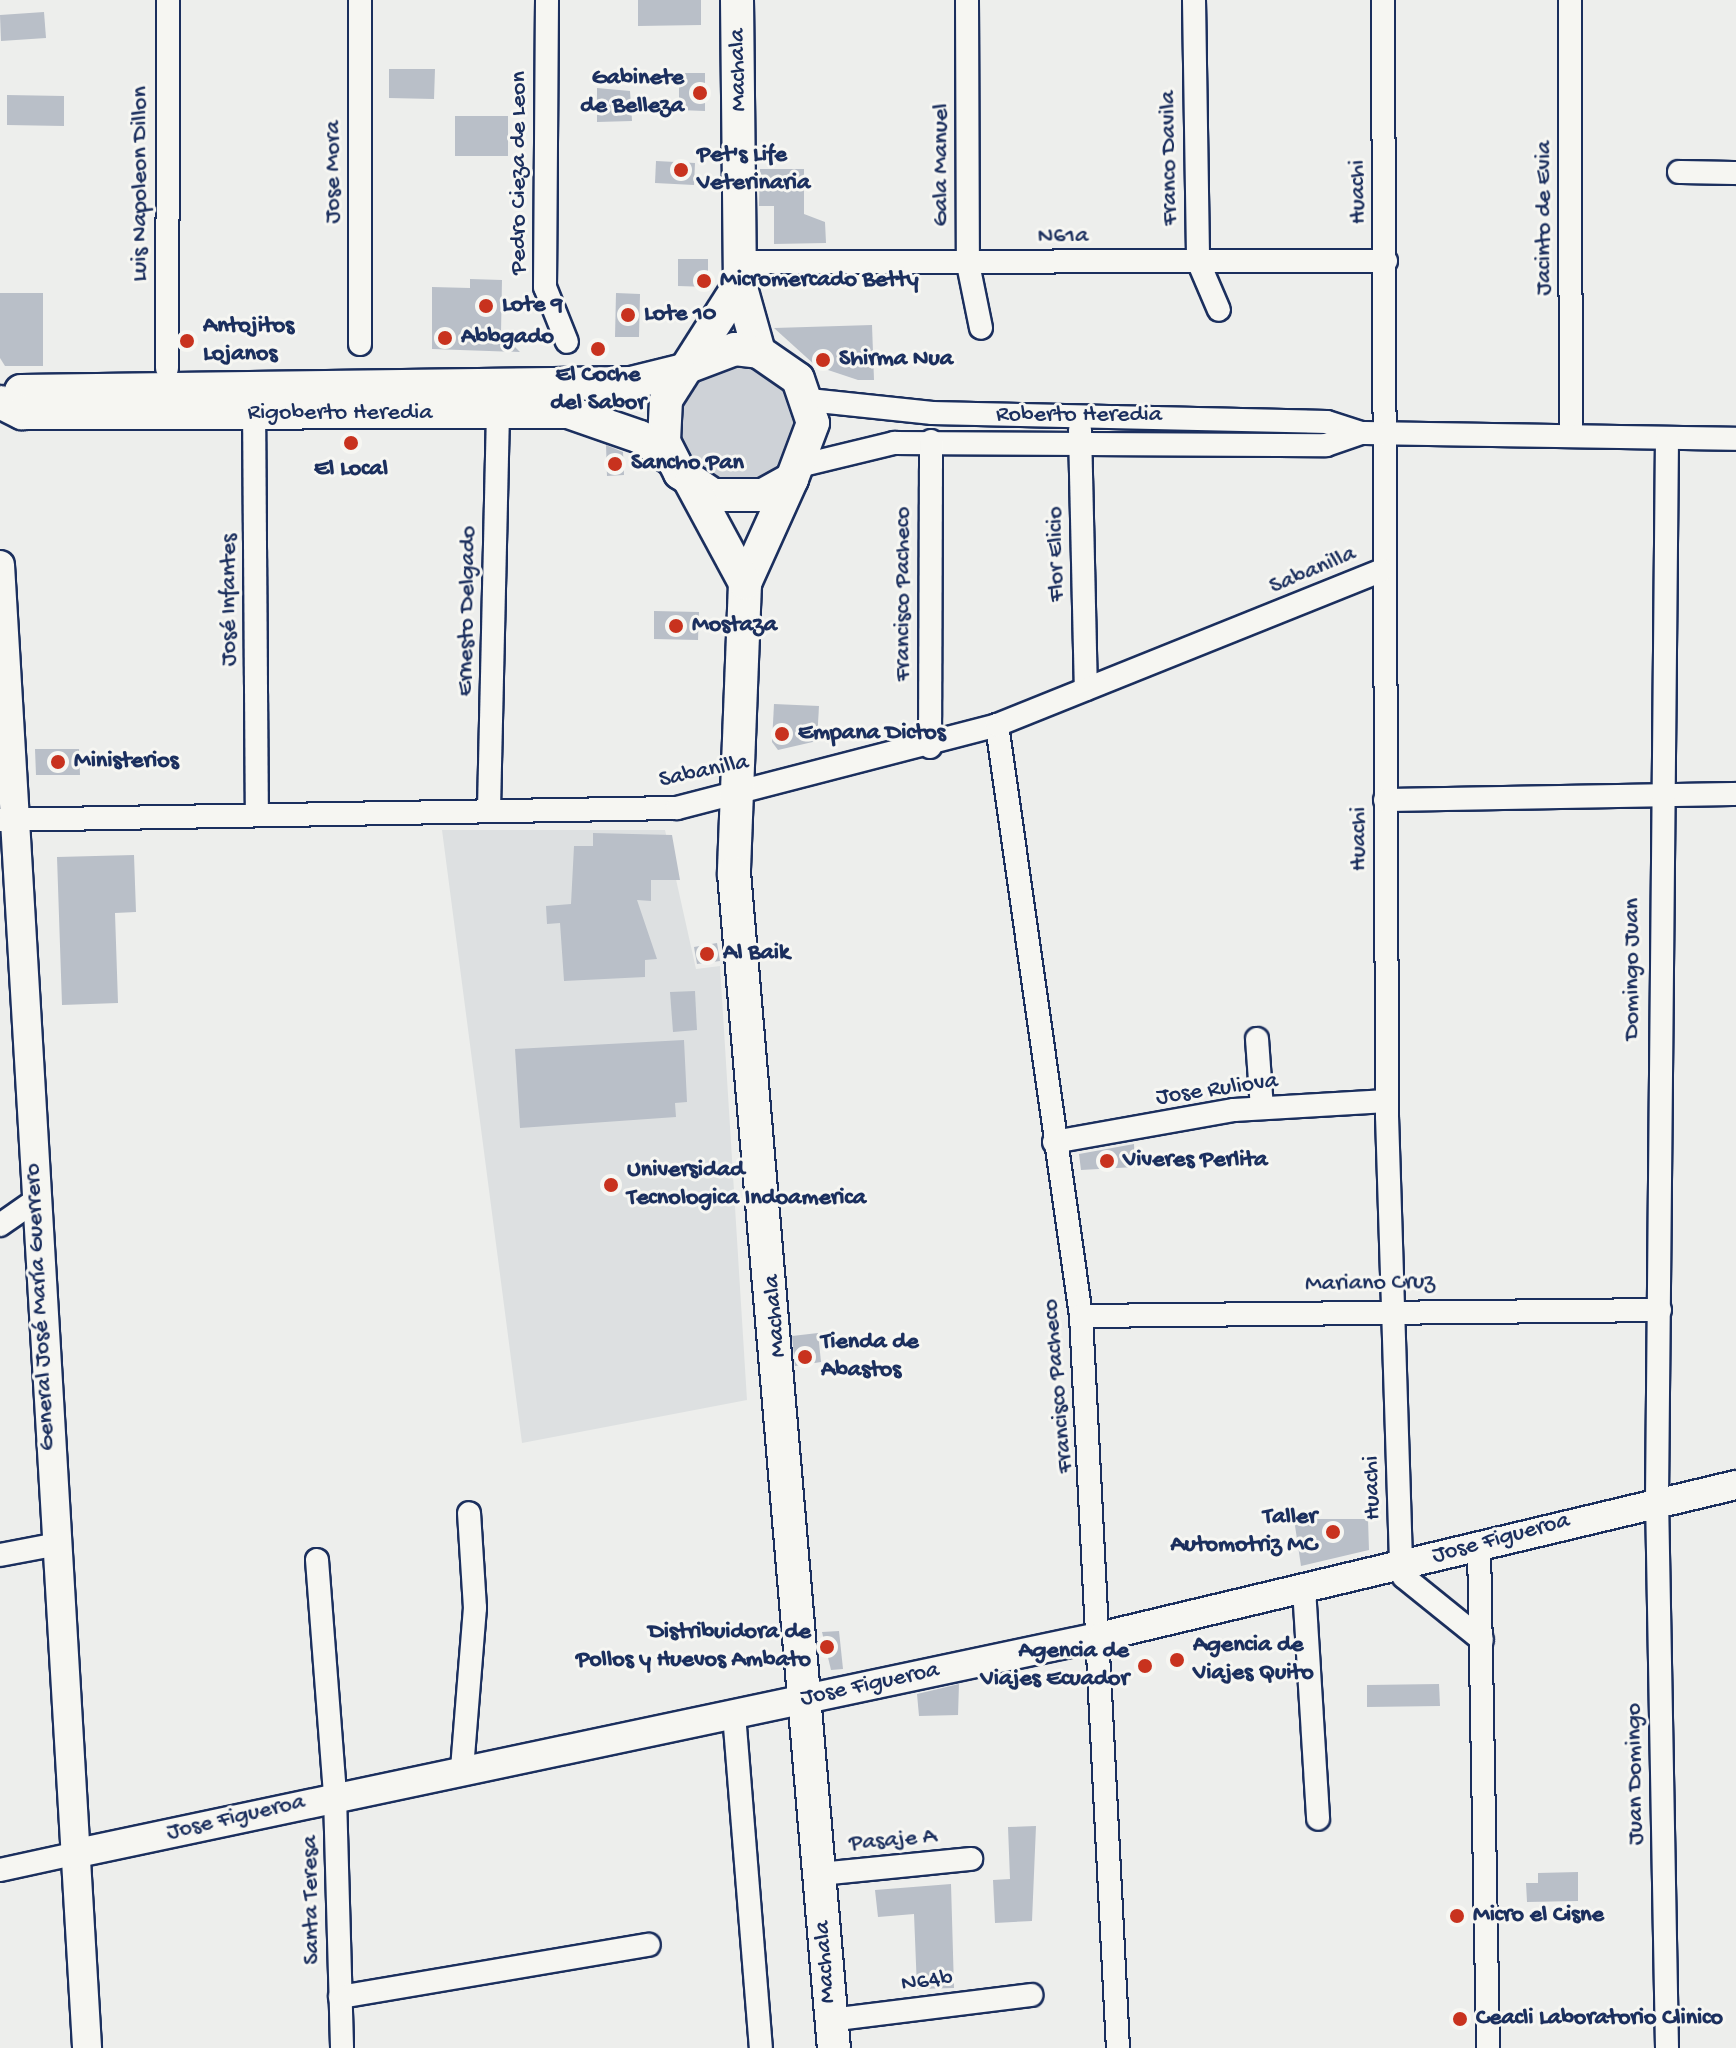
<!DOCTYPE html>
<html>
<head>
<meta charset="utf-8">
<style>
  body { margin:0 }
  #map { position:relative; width:1736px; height:2048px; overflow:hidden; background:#edeeec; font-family:"Gochi Hand",sans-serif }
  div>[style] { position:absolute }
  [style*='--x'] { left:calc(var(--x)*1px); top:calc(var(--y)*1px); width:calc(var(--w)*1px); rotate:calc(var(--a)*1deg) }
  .built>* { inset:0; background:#dde0e1 }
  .green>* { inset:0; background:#ced2d7 }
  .building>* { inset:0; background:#b9bfc8 }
  .roads { filter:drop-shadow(2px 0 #1b2f5e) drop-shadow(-2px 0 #1b2f5e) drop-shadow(0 2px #1b2f5e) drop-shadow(0 -2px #1b2f5e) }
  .minor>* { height:22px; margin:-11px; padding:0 11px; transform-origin:11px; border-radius:11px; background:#f6f6f2 }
  .tertiary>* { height:28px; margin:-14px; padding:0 14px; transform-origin:14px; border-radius:14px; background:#f6f6f2 }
  .secondary>* { height:32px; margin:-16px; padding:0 16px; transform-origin:16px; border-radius:16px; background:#f6f6f2 }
  .dots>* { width:22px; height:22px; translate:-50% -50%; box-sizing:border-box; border:4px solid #f6f6f2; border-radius:50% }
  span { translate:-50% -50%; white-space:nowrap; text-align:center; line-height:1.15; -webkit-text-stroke:6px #f6f6f2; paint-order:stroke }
  .street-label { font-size:24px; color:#1b2f5e }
  .poi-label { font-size:24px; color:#1b2f5e; font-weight:700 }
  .right { translate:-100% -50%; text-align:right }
  .left { translate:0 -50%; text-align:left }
</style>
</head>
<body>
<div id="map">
  <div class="built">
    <div style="clip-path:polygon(442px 830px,665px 830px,696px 969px,720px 966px,747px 1400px,522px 1443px)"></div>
  </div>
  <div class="green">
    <div style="clip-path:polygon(708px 363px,772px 367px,804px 422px,775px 478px,733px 490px,679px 457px,677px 393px)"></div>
  </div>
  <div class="building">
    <div style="clip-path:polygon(638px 0,701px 0,701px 25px,638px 26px)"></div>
    <div style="clip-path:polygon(44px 12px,46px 38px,1px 41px,0 15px)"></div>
    <div style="clip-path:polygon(389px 69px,435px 69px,434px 99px,389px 98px)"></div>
    <div style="clip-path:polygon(679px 73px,705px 73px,705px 111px,679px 110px)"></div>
    <div style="clip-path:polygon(597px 88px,630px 91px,632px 121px,597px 122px)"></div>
    <div style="clip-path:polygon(7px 95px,64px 96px,64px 126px,7px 125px)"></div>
    <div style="clip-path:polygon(455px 116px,508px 116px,508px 156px,455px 156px)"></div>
    <div style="clip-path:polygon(656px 161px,695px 163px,694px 185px,655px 183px)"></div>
    <div style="clip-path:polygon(760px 169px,804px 169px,804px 214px,825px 222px,826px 243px,774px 244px,774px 206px,759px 206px)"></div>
    <div style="clip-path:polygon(678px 259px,708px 259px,708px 287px,678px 286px)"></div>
    <div style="clip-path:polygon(470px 279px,502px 280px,501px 333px,520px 352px,432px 349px,432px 287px,470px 288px)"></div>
    <div style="clip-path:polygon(0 293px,43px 293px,43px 366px,5px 366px,0 358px)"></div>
    <div style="clip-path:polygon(616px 293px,640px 294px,639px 337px,615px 337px)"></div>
    <div style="clip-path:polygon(872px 325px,874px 380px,858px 380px,816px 366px,774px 328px)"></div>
    <div style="clip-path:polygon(606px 445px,623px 452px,624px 475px,607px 476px)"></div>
    <div style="clip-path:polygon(654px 611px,699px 612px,698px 640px,654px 639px)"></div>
    <div style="clip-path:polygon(774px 704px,819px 706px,817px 741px,778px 750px,772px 742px)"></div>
    <div style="clip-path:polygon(35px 749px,79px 749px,80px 775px,36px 775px)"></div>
    <div style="clip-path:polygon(593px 833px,672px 835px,680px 880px,651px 880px,651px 901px,637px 900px,657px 959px,645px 960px,645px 977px,564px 981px,560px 923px,547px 924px,546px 906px,571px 904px,574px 846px,593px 846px)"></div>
    <div style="clip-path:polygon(134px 855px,136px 912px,115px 913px,118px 1003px,62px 1005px,57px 857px)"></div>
    <div style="clip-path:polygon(717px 943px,720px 961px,697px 964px,694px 947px)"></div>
    <div style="clip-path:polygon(695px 991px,697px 1030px,673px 1032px,670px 992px)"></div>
    <div style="clip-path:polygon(684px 1040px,687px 1102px,675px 1103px,676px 1117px,520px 1128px,515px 1049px)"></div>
    <div style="clip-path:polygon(1134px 1144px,1135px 1167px,1081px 1170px,1079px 1154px)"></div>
    <div style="clip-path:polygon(818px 1333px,821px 1362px,795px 1366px,792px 1336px)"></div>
    <div style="clip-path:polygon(1294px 1519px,1368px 1519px,1369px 1550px,1301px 1566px)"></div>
    <div style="clip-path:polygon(839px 1631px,843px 1669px,831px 1670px,822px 1632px)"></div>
    <div style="clip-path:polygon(959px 1684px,958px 1715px,919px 1716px,917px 1694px)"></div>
    <div style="clip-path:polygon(1439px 1684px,1440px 1706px,1367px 1707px,1367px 1685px)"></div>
    <div style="clip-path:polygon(1036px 1826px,1032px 1921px,995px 1923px,993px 1880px,1010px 1879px,1008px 1827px)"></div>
    <div style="clip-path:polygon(1578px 1872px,1578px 1901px,1527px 1902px,1526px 1883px,1538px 1883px,1538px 1873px)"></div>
    <div style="clip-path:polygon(951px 1884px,954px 1988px,917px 1989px,914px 1914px,878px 1917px,875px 1890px)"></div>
  </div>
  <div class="roads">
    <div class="minor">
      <div style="--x:360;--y:0;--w:344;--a:90"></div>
      <div style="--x:547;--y:0;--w:287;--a:90.4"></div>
      <div style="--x:545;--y:287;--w:59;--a:68.2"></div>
      <div style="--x:967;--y:0;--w:264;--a:89.8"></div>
      <div style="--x:968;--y:264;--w:65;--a:78.5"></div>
      <div style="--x:1194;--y:0;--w:261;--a:89.1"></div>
      <div style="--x:1198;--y:261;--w:53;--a:66.8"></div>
      <div style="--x:1383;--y:0;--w:1116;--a:89.79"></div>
      <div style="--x:1387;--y:1116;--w:450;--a:88.2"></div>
      <div style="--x:1401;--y:1566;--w:11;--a:75"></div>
      <div style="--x:1404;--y:1577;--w:100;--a:38.9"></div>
      <div style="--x:1570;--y:0;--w:436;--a:89.9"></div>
      <div style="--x:1679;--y:172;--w:57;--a:1"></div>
      <div style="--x:741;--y:262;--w:645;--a:-0.09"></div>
      <div style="--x:167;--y:368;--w:368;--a:-89.8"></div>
      <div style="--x:809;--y:400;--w:124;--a:6"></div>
      <div style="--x:932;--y:413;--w:395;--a:1.3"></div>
      <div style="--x:1327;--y:422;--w:35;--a:18"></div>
      <div style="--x:1360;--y:433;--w:376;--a:0.9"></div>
      <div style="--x:254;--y:401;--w:411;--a:89.6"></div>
      <div style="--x:1080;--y:430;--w:259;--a:88.7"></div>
      <div style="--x:799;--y:466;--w:98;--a:-13.6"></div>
      <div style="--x:894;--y:443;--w:432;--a:0.3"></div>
      <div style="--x:1326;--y:445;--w:36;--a:-19"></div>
      <div style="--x:997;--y:725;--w:597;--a:81.91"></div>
      <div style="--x:1081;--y:1316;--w:733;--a:87.11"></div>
      <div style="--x:930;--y:747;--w:306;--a:-89.8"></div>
      <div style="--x:1385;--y:800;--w:351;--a:-1"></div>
      <div style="--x:489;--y:809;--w:395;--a:-88.7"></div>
      <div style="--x:0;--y:820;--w:677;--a:-1.02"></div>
      <div style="--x:677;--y:808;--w:331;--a:-14.5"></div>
      <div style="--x:997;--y:725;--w:414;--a:-21.9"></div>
      <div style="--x:1257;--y:1039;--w:69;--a:85.9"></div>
      <div style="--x:1054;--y:1142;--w:183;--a:-10.1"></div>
      <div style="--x:1234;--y:1110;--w:153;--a:-3.4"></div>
      <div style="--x:0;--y:1225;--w:44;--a:-34.8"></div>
      <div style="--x:1081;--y:1316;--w:579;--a:-0.59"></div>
      <div style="--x:1479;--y:1545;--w:503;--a:88.97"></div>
      <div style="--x:0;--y:1555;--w:54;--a:-10.7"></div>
      <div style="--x:317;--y:1560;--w:237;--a:85.6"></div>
      <div style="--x:335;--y:1796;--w:252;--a:88.4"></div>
      <div style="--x:1304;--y:1588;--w:231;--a:86.5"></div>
      <div style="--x:734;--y:1714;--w:335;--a:85.4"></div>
      <div style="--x:462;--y:1769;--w:162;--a:-85.4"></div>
      <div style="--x:475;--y:1608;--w:95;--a:-93.6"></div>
      <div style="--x:0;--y:1870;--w:75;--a:-12.4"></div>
      <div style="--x:820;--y:1874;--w:152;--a:-5.7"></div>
      <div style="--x:340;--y:1997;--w:313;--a:-9.6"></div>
      <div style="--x:830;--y:2020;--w:203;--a:-7.1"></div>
      <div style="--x:1667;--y:2048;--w:549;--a:-91.04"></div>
      <div style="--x:1657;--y:1499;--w:1060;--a:-89.46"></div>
    </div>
    <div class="tertiary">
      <div style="--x:0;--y:565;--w:1486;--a:86.64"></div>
      <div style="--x:73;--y:1854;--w:1053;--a:-11.95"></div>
      <div style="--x:1103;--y:1636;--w:651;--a:-13.42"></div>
    </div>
    <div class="secondary">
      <div style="--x:737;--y:0;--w:284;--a:89.4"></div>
      <div style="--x:740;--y:284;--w:71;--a:74.4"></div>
      <div style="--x:690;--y:366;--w:48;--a:-20.7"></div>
      <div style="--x:735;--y:349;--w:24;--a:7"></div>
      <div style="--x:759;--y:352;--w:47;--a:34.7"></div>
      <div style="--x:798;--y:379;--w:46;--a:71.2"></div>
      <div style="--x:813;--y:423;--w:60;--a:110.6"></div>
      <div style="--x:792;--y:479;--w:33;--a:151"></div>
      <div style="--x:763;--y:495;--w:50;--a:180"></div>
      <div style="--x:713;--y:495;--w:40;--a:-146"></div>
      <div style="--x:680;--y:473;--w:36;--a:-117"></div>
      <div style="--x:664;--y:441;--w:41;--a:-87.2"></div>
      <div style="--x:666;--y:400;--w:138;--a:-57.5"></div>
      <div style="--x:21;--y:391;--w:610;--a:-0.75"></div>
      <div style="--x:631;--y:383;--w:50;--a:-13.8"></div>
      <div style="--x:0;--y:402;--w:25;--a:27"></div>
      <div style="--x:22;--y:413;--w:546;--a:-0.1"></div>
      <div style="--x:568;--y:412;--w:76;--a:19.1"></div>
      <div style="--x:640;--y:437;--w:38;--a:35"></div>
      <div style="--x:792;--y:479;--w:114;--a:114.3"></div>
      <div style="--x:745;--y:583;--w:290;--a:92.2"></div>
      <div style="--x:734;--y:873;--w:1179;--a:85.14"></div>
      <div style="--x:691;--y:483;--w:114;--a:61.6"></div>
    </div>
  </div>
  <div class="dots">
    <div style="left:700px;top:93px;background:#c8321e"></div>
    <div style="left:681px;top:170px;background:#c8321e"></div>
    <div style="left:704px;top:281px;background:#c8321e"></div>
    <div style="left:486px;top:306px;background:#c8321e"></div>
    <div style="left:628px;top:315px;background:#c8321e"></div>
    <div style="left:445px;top:338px;background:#c8321e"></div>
    <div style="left:187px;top:341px;background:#c8321e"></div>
    <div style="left:598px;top:349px;background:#c8321e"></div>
    <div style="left:823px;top:360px;background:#c8321e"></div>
    <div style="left:351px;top:443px;background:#c8321e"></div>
    <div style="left:615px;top:464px;background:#c8321e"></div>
    <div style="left:676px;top:626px;background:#c8321e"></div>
    <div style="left:782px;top:734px;background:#c8321e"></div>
    <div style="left:58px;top:762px;background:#c8321e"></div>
    <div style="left:707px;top:954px;background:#c8321e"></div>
    <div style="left:1107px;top:1161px;background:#c8321e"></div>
    <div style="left:611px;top:1185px;background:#c8321e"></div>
    <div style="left:805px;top:1357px;background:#c8321e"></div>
    <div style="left:1333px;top:1532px;background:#c8321e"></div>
    <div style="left:827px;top:1647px;background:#c8321e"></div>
    <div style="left:1177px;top:1660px;background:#c8321e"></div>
    <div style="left:1145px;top:1666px;background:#c8321e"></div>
    <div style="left:1457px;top:1916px;background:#c8321e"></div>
    <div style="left:1460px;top:2019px;background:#c8321e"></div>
  </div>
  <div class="street-label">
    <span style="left:739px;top:70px;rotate:-91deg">Machala</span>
    <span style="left:1170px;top:158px;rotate:-91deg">Franco Davila</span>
    <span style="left:942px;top:165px;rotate:-90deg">Gala Manuel</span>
    <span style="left:334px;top:172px;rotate:-90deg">Jose Mora</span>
    <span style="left:520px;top:173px;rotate:-90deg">Pedro Cieza de Leon</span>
    <span style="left:141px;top:184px;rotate:-90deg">Luis Napoleon Dillon</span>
    <span style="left:1359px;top:192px;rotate:-91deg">Huachi</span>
    <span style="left:1545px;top:218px;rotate:-90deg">Jacinto de Evia</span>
    <span style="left:1063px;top:237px;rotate:-1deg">N61a</span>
    <span style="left:340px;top:414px">Rigoberto Heredia</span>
    <span style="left:1079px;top:416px">Roberto Heredia</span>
    <span style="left:1057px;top:554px;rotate:-91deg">Flor Elicio</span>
    <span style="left:1313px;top:571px;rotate:-23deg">Sabanilla</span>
    <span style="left:904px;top:594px;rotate:-90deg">Francisco Pacheco</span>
    <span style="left:230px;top:600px;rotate:-90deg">José Infantes</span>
    <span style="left:468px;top:611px;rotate:-89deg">Ernesto Delgado</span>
    <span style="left:704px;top:772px;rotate:-12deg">Sabanilla</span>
    <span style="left:1360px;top:839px;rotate:-90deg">Huachi</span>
    <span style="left:1633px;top:969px;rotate:-90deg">Domingo Juan</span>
    <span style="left:1217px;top:1090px;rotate:-8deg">Jose Ruliova</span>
    <span style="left:1370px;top:1284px;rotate:-1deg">Mariano Cruz</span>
    <span style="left:41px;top:1307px;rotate:-93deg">General José María Guerrero</span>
    <span style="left:776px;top:1316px;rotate:-95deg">Machala</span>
    <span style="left:1059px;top:1386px;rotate:-95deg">Francisco Pacheco</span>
    <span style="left:1373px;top:1488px;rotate:-92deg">Huachi</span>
    <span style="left:1501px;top:1539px;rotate:-15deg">Jose Figueroa</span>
    <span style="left:870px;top:1685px;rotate:-12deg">Jose Figueroa</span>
    <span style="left:1636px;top:1774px;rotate:-91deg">Juan Domingo</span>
    <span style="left:236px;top:1818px;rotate:-13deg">Jose Figueroa</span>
    <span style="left:893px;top:1841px;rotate:-5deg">Pasaje A</span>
    <span style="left:312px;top:1900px;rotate:-91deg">Santa Teresa</span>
    <span style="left:826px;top:1962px;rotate:-94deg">Machala</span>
    <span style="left:927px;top:1982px;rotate:-7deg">N64b</span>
  </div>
  <div class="poi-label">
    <span class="right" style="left:684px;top:93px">Gabinete<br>de Belleza</span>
    <span class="left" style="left:697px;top:170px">Pet's Life<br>Veterinaria</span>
    <span class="left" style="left:720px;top:281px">Micromercado Betty</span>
    <span class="left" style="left:502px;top:306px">Lote 9</span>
    <span class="left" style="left:644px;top:315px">Lote 10</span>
    <span class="left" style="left:203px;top:341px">Antojitos<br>Lojanos</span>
    <span class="left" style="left:461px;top:338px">Abbgado</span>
    <span class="left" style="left:839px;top:360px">Shirma Nua</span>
    <span style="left:598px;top:390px">El Coche<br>del Sabor</span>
    <span class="left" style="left:631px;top:464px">Sancho Pan</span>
    <span style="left:351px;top:470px">El Local</span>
    <span class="left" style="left:692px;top:626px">Mostaza</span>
    <span class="left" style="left:798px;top:734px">Empana Dictos</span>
    <span class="left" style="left:74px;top:762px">Ministerios</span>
    <span class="left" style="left:723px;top:954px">Al Baik</span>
    <span class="left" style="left:1123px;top:1161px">Viveres Perlita</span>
    <span class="left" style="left:627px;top:1185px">Universidad<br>Tecnologica Indoamerica</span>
    <span class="left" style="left:821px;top:1357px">Tienda de<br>Abastos</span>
    <span class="right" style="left:1317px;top:1532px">Taller<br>Automotriz MC</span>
    <span class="right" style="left:811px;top:1647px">Distribuidora de<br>Pollos y Huevos Ambato</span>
    <span class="left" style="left:1193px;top:1660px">Agencia de<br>Viajes Quito</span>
    <span class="right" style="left:1129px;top:1666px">Agencia de<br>Viajes Ecuador</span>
    <span class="left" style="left:1473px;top:1916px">Micro el Cisne</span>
    <span class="left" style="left:1476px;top:2019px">Ceacli Laboratorio Clinico</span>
  </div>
</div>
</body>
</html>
